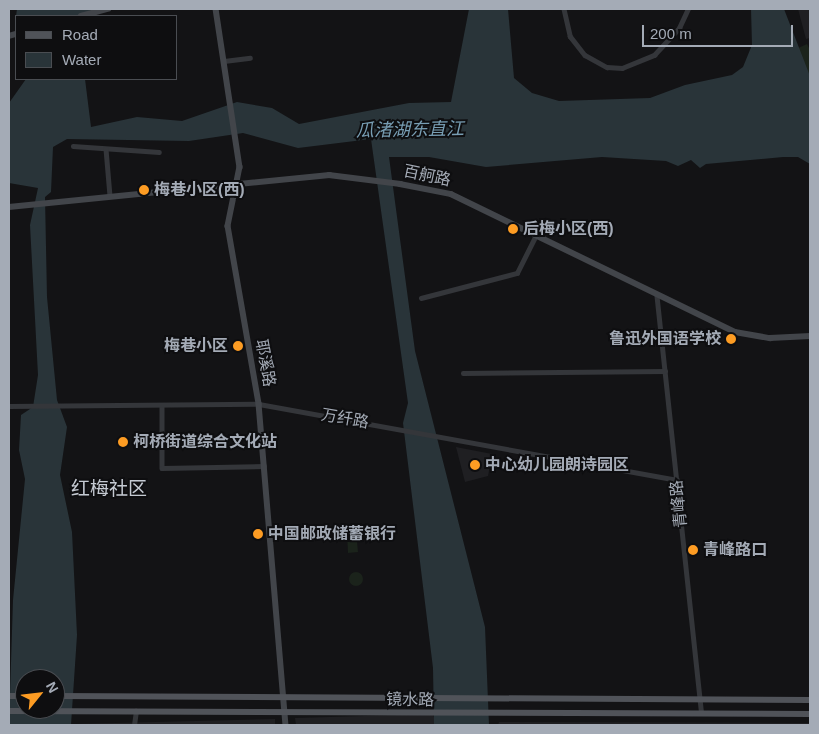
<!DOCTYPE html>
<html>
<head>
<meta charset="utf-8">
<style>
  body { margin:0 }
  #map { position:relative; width:819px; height:734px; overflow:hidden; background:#131315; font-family:Helvetica,"Noto Sans SC",sans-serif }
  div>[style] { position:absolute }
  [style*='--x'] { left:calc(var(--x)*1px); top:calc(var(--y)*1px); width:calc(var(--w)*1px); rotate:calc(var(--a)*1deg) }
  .built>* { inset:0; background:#1f1f22 }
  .green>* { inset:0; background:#1b231b }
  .round { border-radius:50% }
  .water>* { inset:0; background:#293439 }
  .street>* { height:4.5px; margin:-2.25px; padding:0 2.25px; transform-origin:2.25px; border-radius:2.25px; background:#34363a }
  .secondary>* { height:5.5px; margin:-2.75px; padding:0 2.75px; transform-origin:2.75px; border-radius:2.75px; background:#42454a }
  .primary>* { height:6px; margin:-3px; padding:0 3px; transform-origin:3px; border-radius:3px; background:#505359 }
  .dots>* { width:14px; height:14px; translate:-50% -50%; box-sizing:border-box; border:2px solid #0e0e10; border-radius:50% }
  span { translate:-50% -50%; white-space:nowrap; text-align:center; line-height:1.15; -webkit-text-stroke:4px #0e0e10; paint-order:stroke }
  .street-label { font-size:16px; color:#a4abb6 }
  .poi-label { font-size:16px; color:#a4abb6; font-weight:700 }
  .left { translate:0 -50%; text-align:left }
  .right { translate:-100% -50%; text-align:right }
  .water-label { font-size:18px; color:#789eb4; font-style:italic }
  .quarter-label { font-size:19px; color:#c5cad2 }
  .frame { position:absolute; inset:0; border:10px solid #a4abb6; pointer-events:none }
  .legend { position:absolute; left:15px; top:15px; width:162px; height:65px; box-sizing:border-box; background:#0e0e10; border:1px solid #4a4d52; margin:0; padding:6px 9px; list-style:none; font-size:15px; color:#a4abb6 }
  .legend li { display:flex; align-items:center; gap:10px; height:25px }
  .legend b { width:25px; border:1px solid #4a4d52 }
  .north { position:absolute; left:15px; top:669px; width:50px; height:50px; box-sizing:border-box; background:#0e0e10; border:1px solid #4a4d52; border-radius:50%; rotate:61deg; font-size:14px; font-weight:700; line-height:20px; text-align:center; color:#a4abb6 }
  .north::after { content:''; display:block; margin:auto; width:18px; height:22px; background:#fd9c23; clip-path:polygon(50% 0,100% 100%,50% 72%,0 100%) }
  .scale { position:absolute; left:642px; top:25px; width:151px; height:22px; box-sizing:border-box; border:2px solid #a4abb6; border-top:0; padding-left:6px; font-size:15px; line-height:18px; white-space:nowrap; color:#a4abb6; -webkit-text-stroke:4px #0e0e10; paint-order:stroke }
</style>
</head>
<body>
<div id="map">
  <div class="built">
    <div style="clip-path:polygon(798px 9px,810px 9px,810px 38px,806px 39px)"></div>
    <div style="clip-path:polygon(456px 447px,492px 454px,488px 476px,465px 482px)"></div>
    <div style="clip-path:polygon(433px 714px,436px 725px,296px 725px,295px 718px)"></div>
    <div style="clip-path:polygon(275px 719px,275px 725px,74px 725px,74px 724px)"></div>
    <div style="clip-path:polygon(499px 722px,810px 723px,810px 725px,498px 725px)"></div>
  </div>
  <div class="green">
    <div style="clip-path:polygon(807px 44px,810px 50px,810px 76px,796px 49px)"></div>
    <div style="clip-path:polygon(347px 531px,356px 531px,358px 552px,348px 553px)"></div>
    <div class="round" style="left:349px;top:572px;width:14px;height:14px"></div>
  </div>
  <div class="water">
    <div style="clip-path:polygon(17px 9px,97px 9px,93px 16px,16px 16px)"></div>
    <div style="clip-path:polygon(evenodd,469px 9px,508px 9px,514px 78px,532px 93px,559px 101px,650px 98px,685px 85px,732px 75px,743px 67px,752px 45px,751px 9px,784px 9px,810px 76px,810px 164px,798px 157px,783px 157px,706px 164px,700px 168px,691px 160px,678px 166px,666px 161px,602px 157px,486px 167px,429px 157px,389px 157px,415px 351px,485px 627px,489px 725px,434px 725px,433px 668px,403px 423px,408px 403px,371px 139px,298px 148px,243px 133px,189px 141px,67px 139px,53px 147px,51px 192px,45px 197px,47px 297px,57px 400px,67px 427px,60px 475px,72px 532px,77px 635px,71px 725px,9px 725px,13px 600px,25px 479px,19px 450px,21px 415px,33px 407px,38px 375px,30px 225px,38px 188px,9px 183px,9px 103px,26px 79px,85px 79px,91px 127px,137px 117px,182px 121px,237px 102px,272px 108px,299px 124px,409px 103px,451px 102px,469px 9px,25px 679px,55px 679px,55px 709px,25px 709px,25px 679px)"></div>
  </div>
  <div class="street">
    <div style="--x:564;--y:9;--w:28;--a:77"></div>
    <div style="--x:570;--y:36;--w:24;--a:52"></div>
    <div style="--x:585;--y:55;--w:25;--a:29"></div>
    <div style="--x:607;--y:67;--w:15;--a:4"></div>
    <div style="--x:622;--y:68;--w:35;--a:-22"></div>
    <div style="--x:654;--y:55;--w:37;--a:-47"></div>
    <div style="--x:679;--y:28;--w:21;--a:-65"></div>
    <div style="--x:224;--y:61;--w:26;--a:-7"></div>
    <div style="--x:73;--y:146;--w:86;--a:4"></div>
    <div style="--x:106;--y:149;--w:47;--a:85.1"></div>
    <div style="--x:657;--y:296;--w:417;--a:83.9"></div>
    <div style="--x:421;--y:298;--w:99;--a:-14.6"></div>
    <div style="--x:517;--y:273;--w:42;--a:-63.4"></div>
    <div style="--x:463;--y:373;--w:202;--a:-0.6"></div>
    <div style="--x:162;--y:405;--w:63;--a:90"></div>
    <div style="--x:162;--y:468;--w:102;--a:-1.1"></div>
    <div style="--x:9;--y:406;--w:250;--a:-0.5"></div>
    <div style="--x:259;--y:404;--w:425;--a:10.3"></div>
    <div style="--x:134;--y:725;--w:14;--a:-82"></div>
  </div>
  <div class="secondary">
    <div style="--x:216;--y:9;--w:160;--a:81.4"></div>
    <div style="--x:240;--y:167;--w:60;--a:101.5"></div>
    <div style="--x:228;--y:226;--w:181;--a:80.1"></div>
    <div style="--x:259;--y:404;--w:322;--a:85.2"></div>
    <div style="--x:81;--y:16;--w:28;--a:-15"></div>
    <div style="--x:9;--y:36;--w:7;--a:-16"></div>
    <div style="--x:9;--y:207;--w:322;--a:-5.7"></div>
    <div style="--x:329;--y:175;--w:72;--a:7.2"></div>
    <div style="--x:400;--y:184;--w:52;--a:11.1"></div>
    <div style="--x:451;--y:194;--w:316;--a:25.9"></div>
    <div style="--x:735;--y:332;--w:36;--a:10"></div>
    <div style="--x:770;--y:338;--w:40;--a:-2.9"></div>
  </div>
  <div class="primary">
    <div style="--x:9;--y:696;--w:16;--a:0"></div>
    <div style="--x:55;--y:696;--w:755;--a:0.3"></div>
    <div style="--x:9;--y:711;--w:801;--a:0.21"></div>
  </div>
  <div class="dots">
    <div style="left:144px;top:190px;background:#fd9c23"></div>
    <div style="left:513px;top:229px;background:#fd9c23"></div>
    <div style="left:731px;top:339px;background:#fd9c23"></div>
    <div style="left:238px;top:346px;background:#fd9c23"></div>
    <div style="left:123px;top:442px;background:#fd9c23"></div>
    <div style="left:475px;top:465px;background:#fd9c23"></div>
    <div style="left:258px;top:534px;background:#fd9c23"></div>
    <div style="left:693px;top:550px;background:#fd9c23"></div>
  </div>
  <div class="street-label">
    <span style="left:427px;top:176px;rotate:12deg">百舸路</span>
    <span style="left:265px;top:363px;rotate:80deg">耶溪路</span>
    <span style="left:345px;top:419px;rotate:10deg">万纤路</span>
    <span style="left:679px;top:504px;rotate:-96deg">青峰路</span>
    <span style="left:410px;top:700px;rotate:1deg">镜水路</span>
  </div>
  <div class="poi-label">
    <span class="left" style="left:154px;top:190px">梅巷小区(西)</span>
    <span class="left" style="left:523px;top:229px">后梅小区(西)</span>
    <span class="right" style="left:721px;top:339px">鲁迅外国语学校</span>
    <span class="right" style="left:228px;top:346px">梅巷小区</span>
    <span class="left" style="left:133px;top:442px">柯桥街道综合文化站</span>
    <span class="left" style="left:485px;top:465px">中心幼儿园朗诗园区</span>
    <span class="left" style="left:268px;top:534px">中国邮政储蓄银行</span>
    <span class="left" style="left:703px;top:550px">青峰路口</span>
  </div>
  <div class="water-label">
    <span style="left:410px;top:130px;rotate:-1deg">瓜渚湖东直江</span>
  </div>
  <div class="quarter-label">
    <span style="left:109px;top:489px">红梅社区</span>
  </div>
  <div class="frame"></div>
  <ul class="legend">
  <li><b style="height:6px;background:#505359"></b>Road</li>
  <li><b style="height:14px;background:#293439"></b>Water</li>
  </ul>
  <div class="north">N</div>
  <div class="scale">200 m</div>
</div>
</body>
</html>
